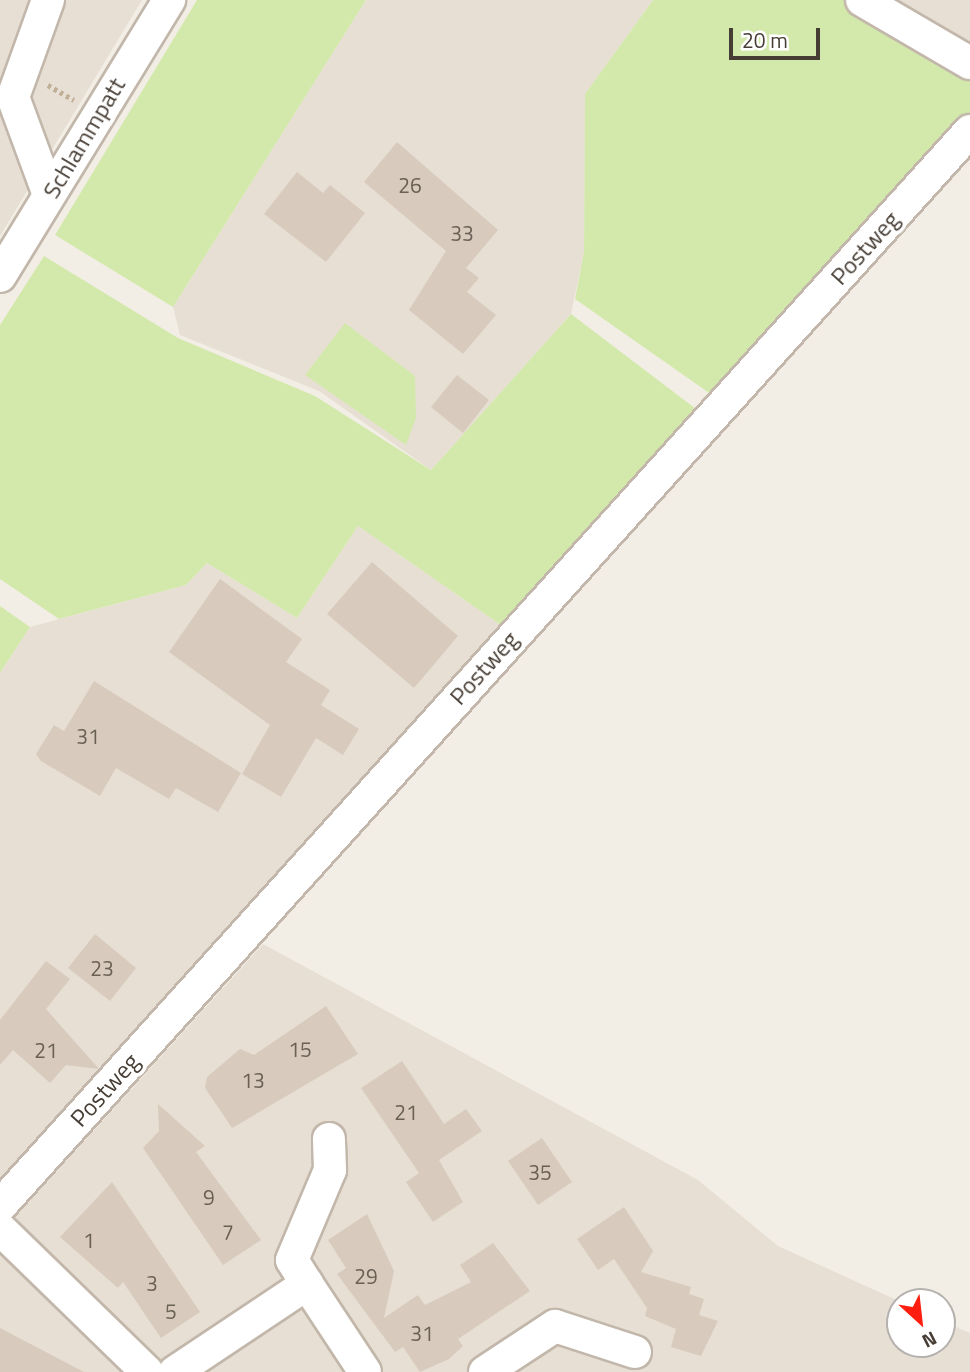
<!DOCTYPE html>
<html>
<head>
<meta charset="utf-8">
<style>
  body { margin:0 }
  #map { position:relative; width:970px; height:1372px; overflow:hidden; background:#f3eee5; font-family:"Titillium Web",sans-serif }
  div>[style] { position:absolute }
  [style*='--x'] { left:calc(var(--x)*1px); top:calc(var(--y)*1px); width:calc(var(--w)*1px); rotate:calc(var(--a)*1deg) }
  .residential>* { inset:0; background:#e7dfd3 }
  .green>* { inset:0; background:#d3e9ac }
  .building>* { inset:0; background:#d8cbbd }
  .path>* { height:4.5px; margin-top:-2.25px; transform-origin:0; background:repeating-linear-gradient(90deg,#c1af98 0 3.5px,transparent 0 7px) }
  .roads { filter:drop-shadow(2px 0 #c2b7aa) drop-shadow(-2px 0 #c2b7aa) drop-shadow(0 2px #c2b7aa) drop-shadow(0 -2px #c2b7aa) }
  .street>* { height:32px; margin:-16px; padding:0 16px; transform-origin:16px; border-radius:16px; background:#fff }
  span { translate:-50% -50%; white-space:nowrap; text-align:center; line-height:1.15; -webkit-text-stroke:7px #fff; paint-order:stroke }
  .number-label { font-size:21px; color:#6a6056 }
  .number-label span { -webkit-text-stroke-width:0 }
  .street-label { font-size:24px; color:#463d34 }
  .north { position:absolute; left:886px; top:1288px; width:70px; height:70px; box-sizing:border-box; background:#fff; border:2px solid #b5b1ae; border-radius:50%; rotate:153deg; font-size:19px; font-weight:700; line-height:28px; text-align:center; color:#463d34 }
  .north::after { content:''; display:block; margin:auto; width:24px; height:32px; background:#ff1e10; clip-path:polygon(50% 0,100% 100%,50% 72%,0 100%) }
  .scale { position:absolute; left:729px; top:28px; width:91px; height:32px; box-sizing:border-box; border:4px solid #463d34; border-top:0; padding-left:9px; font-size:21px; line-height:24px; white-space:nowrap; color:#463d34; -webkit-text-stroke:5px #fff; paint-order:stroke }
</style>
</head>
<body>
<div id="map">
  <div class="residential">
    <div style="clip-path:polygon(0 0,142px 0,0 236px)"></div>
    <div style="clip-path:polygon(366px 0,653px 0,585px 94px,584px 252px,571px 314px,431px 470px,319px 391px,180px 335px,173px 307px)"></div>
    <div style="clip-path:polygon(888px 0,970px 0,970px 48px)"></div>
    <div style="clip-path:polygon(358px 526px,505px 628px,0 1192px,0 673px,30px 627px,186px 585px,207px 563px,297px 618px)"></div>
    <div style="clip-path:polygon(263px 944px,698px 1180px,778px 1246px,901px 1302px,900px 1344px,942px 1344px,942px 1321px,970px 1333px,970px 1372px,0 1372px,0 1234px)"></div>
  </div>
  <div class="green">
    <div style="clip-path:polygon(197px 0,366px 0,173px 307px,55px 235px)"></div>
    <div style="clip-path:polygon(653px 0,843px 0,970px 77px,970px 112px,712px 395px,575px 299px,584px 252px,585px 94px)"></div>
    <div style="clip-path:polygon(44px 256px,178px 338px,315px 396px,431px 470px,571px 314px,700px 412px,505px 628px,358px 526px,297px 618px,207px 563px,186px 585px,59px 619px,0 579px,0 325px)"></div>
    <div style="clip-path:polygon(345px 323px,415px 376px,416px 418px,406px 445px,305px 375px)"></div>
    <div style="clip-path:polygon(0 606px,30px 627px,0 673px)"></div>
  </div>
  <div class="building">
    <div style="clip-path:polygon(397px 142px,498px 230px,466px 268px,479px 278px,467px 292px,496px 315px,463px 354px,409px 310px,446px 251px,364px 182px)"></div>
    <div style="clip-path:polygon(297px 172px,323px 193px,330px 185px,365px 213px,326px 262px,264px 214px)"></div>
    <div style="clip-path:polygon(457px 375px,489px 400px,463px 433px,431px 407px)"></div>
    <div style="clip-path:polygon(372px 562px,458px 636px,414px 688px,327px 614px)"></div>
    <div style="clip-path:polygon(220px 579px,302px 639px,286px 662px,330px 690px,321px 705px,359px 729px,343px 755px,316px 738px,281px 797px,242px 774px,270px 725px,169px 652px)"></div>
    <div style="clip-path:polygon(94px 681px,241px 773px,218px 812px,176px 788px,169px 799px,116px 768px,100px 796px,41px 761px,36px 754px,54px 725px,64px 731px)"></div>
    <div style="clip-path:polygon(95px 934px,136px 968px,110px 1001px,68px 968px)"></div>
    <div style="clip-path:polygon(46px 961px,70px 979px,46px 1009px,99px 1069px,66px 1065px,50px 1083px,13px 1050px,0 1065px,0 1020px)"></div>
    <div style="clip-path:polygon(326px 1006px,358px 1054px,232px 1128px,205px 1088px,207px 1077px,240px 1049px,254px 1055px)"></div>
    <div style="clip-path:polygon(402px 1061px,444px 1124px,466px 1109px,482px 1131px,439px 1160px,463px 1202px,433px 1222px,406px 1182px,419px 1173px,361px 1088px)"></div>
    <div style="clip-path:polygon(158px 1104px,205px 1146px,196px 1152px,261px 1240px,223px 1265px,143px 1148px,159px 1131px)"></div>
    <div style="clip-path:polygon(542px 1138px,572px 1182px,538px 1205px,508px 1161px)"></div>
    <div style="clip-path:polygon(112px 1182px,200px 1312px,161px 1338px,123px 1282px,118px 1288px,60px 1237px)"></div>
    <div style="clip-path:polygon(624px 1207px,653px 1251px,641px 1272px,691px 1287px,689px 1294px,704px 1299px,699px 1315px,718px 1321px,701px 1356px,671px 1347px,676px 1329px,645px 1316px,647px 1308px,614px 1259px,598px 1270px,577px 1239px)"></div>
    <div style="clip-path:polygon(367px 1214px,394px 1271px,384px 1318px,418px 1295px,425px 1305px,471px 1282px,460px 1265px,493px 1243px,530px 1291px,458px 1339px,463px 1346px,449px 1359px,420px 1372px,403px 1347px,395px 1352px,337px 1274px,346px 1268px,328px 1240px)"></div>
    <div style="clip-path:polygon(0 1328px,84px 1372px,0 1372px)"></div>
  </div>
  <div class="path">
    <div style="--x:48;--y:85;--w:30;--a:30"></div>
  </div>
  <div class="roads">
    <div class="street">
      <div style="--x:48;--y:0;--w:103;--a:109.8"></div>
      <div style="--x:13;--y:97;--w:104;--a:69.8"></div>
      <div style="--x:862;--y:0;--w:125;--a:30.3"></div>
      <div style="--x:0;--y:276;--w:324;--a:-58.5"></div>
      <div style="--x:0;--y:1206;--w:1448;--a:-47.94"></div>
      <div style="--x:0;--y:1229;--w:205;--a:44.2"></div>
      <div style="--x:307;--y:1284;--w:28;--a:-122"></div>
      <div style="--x:292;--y:1260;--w:98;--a:-67.1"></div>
      <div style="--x:330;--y:1170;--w:31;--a:-92"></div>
      <div style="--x:175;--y:1372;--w:159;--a:-33.7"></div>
      <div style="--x:307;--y:1284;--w:105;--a:56.6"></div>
      <div style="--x:485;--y:1372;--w:84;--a:-33.3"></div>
      <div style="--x:555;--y:1326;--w:84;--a:18"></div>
    </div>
  </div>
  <div class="number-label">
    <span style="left:410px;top:185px">26</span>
    <span style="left:462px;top:233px">33</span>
    <span style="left:88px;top:736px">31</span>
    <span style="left:102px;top:968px">23</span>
    <span style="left:300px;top:1049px">15</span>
    <span style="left:46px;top:1050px">21</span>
    <span style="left:253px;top:1080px">13</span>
    <span style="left:406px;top:1112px">21</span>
    <span style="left:540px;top:1172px">35</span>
    <span style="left:209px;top:1197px">9</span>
    <span style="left:228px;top:1232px">7</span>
    <span style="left:89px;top:1240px">1</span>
    <span style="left:366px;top:1276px">29</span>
    <span style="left:152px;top:1283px">3</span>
    <span style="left:171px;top:1311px">5</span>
    <span style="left:422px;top:1333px">31</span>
  </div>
  <div class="street-label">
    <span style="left:84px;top:138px;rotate:-59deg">Schlammpatt</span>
    <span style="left:865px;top:248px;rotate:-48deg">Postweg</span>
    <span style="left:484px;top:668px;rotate:-48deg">Postweg</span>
    <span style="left:105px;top:1090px;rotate:-48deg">Postweg</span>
  </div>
  <div class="north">N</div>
  <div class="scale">20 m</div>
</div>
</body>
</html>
